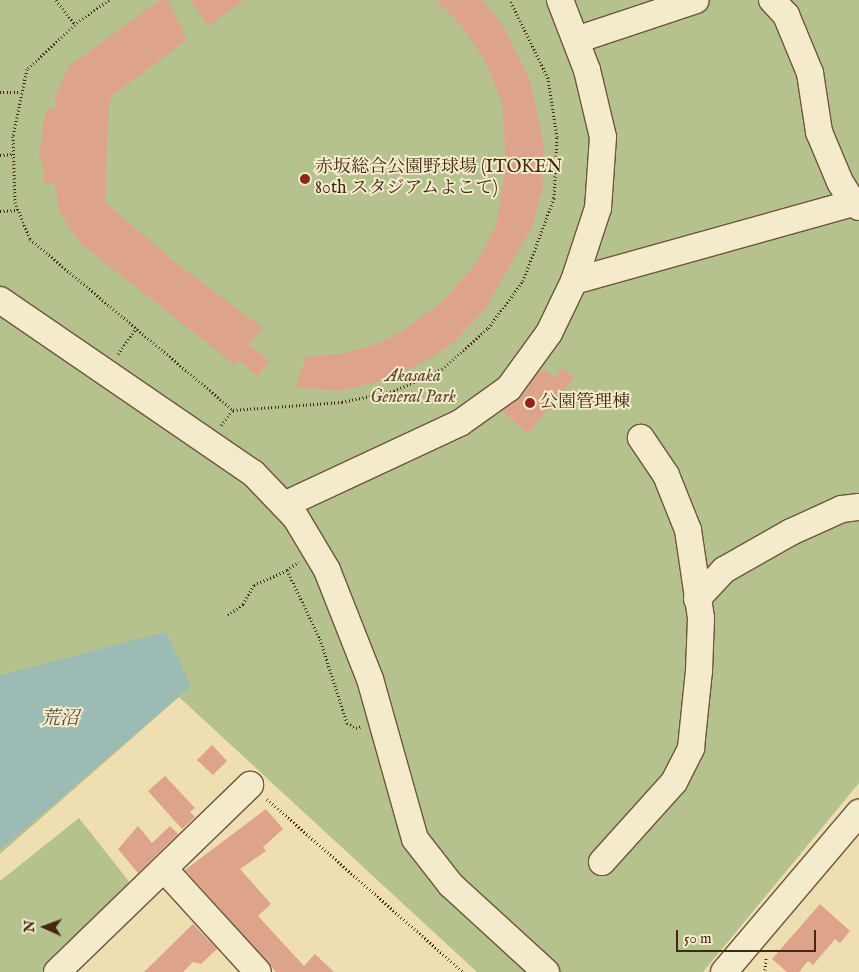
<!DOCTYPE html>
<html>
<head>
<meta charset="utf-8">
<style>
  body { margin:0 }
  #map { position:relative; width:859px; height:972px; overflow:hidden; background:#eedeb1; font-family:"IM FELL English","Noto Serif JP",serif }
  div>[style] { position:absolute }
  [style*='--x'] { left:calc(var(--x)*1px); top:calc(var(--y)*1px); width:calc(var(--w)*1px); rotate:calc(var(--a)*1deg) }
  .green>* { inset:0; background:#b6c28d }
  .water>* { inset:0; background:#9cbbb4 }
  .building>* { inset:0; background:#dea38b }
  .path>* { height:3px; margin-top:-1.5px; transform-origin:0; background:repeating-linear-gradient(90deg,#442715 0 1px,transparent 0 3.5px) }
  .roads { filter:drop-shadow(1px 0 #6e553c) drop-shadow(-1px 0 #6e553c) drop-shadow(0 1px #6e553c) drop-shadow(0 -1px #6e553c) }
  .minor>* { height:26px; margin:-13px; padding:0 13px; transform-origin:13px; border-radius:13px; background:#f4eacc }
  .dots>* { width:14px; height:14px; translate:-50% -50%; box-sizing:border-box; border:2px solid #f4eacc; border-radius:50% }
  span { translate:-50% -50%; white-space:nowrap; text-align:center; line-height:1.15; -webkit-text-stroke:4px #f4eacc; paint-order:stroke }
  .poi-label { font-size:18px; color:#442715 }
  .left { translate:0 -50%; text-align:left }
  .park-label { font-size:18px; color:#604e33; font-style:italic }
  .water-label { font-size:19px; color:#5a4c3d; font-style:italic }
  .north { position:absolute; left:20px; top:902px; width:50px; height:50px; -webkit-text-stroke:4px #f4eacc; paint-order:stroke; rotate:272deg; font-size:14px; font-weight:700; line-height:20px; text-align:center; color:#442715 }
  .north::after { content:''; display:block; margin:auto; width:18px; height:22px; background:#442715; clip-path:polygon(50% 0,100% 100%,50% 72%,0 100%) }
  .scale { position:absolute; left:676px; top:930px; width:140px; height:22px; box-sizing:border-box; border:2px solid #442715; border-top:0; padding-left:6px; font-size:15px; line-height:18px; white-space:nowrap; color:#442715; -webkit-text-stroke:4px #f4eacc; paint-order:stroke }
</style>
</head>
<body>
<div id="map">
  <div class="green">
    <div style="clip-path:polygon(0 0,859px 0,859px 783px,703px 972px,477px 972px,179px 697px,0 854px)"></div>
    <div style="clip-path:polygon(79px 818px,131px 884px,44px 972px,0 972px,0 881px)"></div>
  </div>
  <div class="water">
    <div style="clip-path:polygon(166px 632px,191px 686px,0 850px,0 675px)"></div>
  </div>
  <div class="building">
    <div style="clip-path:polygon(160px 0,168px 0,187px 40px,113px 95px,109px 103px,105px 202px,176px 263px,263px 328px,249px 345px,270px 361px,258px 376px,238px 360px,235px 365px,80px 243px,59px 211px,55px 183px,43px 183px,44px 168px,39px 155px,46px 109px,55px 109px,56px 94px,69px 66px)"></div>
    <div style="clip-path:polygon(190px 0,244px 0,208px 26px)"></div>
    <div style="clip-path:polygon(436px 0,482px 0,503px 25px,530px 80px,544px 146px,543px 186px,532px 227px,486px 308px,454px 342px,422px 363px,385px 380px,339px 391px,296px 387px,306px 357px,346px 353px,377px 344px,404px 330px,444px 300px,477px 262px,496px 226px,506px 166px,502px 103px,486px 63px,462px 26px)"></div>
    <div style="clip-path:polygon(562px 368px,574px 377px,528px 434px,502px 411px,521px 397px,539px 373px,545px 370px,554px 378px)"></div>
    <div style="clip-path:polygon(212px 745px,227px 761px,213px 775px,197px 760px)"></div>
    <div style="clip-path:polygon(165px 776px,195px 808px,190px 812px,195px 817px,182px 829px,148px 791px)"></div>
    <div style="clip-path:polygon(266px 809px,283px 829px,263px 847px,266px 851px,240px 869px,271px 904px,258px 916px,304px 966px,315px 954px,334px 972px,276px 972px,185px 870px)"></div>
    <div style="clip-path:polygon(138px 826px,152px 843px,170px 826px,178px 834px,138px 873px,118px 849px)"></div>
    <div style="clip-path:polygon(820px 904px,850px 931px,840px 943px,835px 939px,813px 965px,808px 961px,799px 972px,787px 972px,772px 959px)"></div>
    <div style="clip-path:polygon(193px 924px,217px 949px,201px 964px,193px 962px,183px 972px,144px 972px)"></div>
  </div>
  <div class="path">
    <div style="--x:56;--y:0;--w:31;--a:52"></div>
    <div style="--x:109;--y:0;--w:35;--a:145"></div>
    <div style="--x:80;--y:20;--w:72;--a:137.2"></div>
    <div style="--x:27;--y:69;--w:68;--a:101.8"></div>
    <div style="--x:13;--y:136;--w:66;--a:88.3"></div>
    <div style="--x:15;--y:202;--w:40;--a:68"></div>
    <div style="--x:30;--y:239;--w:265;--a:40.1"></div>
    <div style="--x:233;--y:410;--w:109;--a:-4.2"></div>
    <div style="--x:342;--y:402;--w:53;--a:-11.9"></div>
    <div style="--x:394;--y:391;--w:53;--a:-24.6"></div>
    <div style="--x:442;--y:369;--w:62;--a:-41.7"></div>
    <div style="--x:488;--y:328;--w:59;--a:-53.3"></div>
    <div style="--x:523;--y:281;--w:89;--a:-69.5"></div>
    <div style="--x:554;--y:198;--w:61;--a:-87.2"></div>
    <div style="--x:557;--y:137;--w:60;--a:-98.7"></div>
    <div style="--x:548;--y:78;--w:87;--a:-116"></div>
    <div style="--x:0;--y:92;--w:20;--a:0"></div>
    <div style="--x:0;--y:155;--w:14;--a:-4"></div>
    <div style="--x:0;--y:211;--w:18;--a:-3"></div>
    <div style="--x:118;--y:354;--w:32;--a:-55"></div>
    <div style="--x:221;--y:425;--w:19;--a:-51"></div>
    <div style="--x:287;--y:570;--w:14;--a:-36"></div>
    <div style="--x:228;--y:615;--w:19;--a:-36"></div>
    <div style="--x:243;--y:604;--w:22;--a:-60"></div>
    <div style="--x:254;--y:585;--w:36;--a:-24"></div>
    <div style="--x:287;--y:570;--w:76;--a:64.4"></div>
    <div style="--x:320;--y:639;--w:88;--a:72.2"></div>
    <div style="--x:347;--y:723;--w:10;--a:29"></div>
    <div style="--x:356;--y:728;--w:6;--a:-18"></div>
    <div style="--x:267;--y:799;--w:261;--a:41.4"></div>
    <div style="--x:765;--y:970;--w:12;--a:-85"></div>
  </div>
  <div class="roads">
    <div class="minor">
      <div style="--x:560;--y:0;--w:75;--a:68.9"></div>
      <div style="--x:587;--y:70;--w:69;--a:76.6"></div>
      <div style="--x:603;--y:137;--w:71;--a:94"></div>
      <div style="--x:598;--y:208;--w:77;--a:108.2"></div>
      <div style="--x:772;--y:0;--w:21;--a:47"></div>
      <div style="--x:786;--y:15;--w:63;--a:67.5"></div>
      <div style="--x:810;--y:73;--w:60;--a:81.3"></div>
      <div style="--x:819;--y:132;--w:54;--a:67.2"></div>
      <div style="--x:840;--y:182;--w:25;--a:58"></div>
      <div style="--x:576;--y:40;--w:126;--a:-18.4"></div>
      <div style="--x:0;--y:300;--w:306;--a:34.4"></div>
      <div style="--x:253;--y:473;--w:62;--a:46.3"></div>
      <div style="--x:296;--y:518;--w:61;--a:59.2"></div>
      <div style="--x:327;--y:570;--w:117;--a:68.5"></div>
      <div style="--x:370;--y:679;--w:166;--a:74.3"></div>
      <div style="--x:415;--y:839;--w:58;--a:52"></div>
      <div style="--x:451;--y:885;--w:129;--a:42.5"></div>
      <div style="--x:284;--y:505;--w:194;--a:-25"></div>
      <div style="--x:460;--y:423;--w:60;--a:-35.5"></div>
      <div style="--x:509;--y:388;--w:68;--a:-54"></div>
      <div style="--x:549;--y:333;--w:58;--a:-64.3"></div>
      <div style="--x:574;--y:281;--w:290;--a:-15.6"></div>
      <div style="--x:853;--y:203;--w:7;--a:34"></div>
      <div style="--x:697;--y:599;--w:40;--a:-47"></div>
      <div style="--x:724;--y:570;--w:77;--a:-29.6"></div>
      <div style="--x:791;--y:532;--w:56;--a:-24.3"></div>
      <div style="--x:842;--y:509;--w:17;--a:-7"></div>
      <div style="--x:602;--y:862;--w:108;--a:-48"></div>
      <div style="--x:674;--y:782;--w:38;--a:-63"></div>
      <div style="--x:691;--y:748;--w:77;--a:-84.1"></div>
      <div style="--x:699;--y:671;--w:53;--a:-87.8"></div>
      <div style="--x:701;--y:618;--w:89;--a:-98.4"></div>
      <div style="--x:688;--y:530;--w:59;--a:-111.8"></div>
      <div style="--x:666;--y:475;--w:45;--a:-124"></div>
      <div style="--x:164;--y:869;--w:139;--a:47.6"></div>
      <div style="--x:57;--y:972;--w:269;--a:-44.1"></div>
      <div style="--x:724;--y:972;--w:209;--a:-49.7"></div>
    </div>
  </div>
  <div class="dots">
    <div style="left:305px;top:179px;background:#8f2418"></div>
    <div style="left:530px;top:403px;background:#8f2418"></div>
  </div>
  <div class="poi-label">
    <span class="left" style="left:315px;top:179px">赤坂総合公園野球場 (ITOKEN<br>80th スタジアムよこて)</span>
    <span class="left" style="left:540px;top:403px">公園管理棟</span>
  </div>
  <div class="park-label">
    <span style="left:413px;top:388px">Akasaka<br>General Park</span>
  </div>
  <div class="water-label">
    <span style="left:60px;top:720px">荒沼</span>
  </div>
  <div class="north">N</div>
  <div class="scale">50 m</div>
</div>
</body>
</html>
